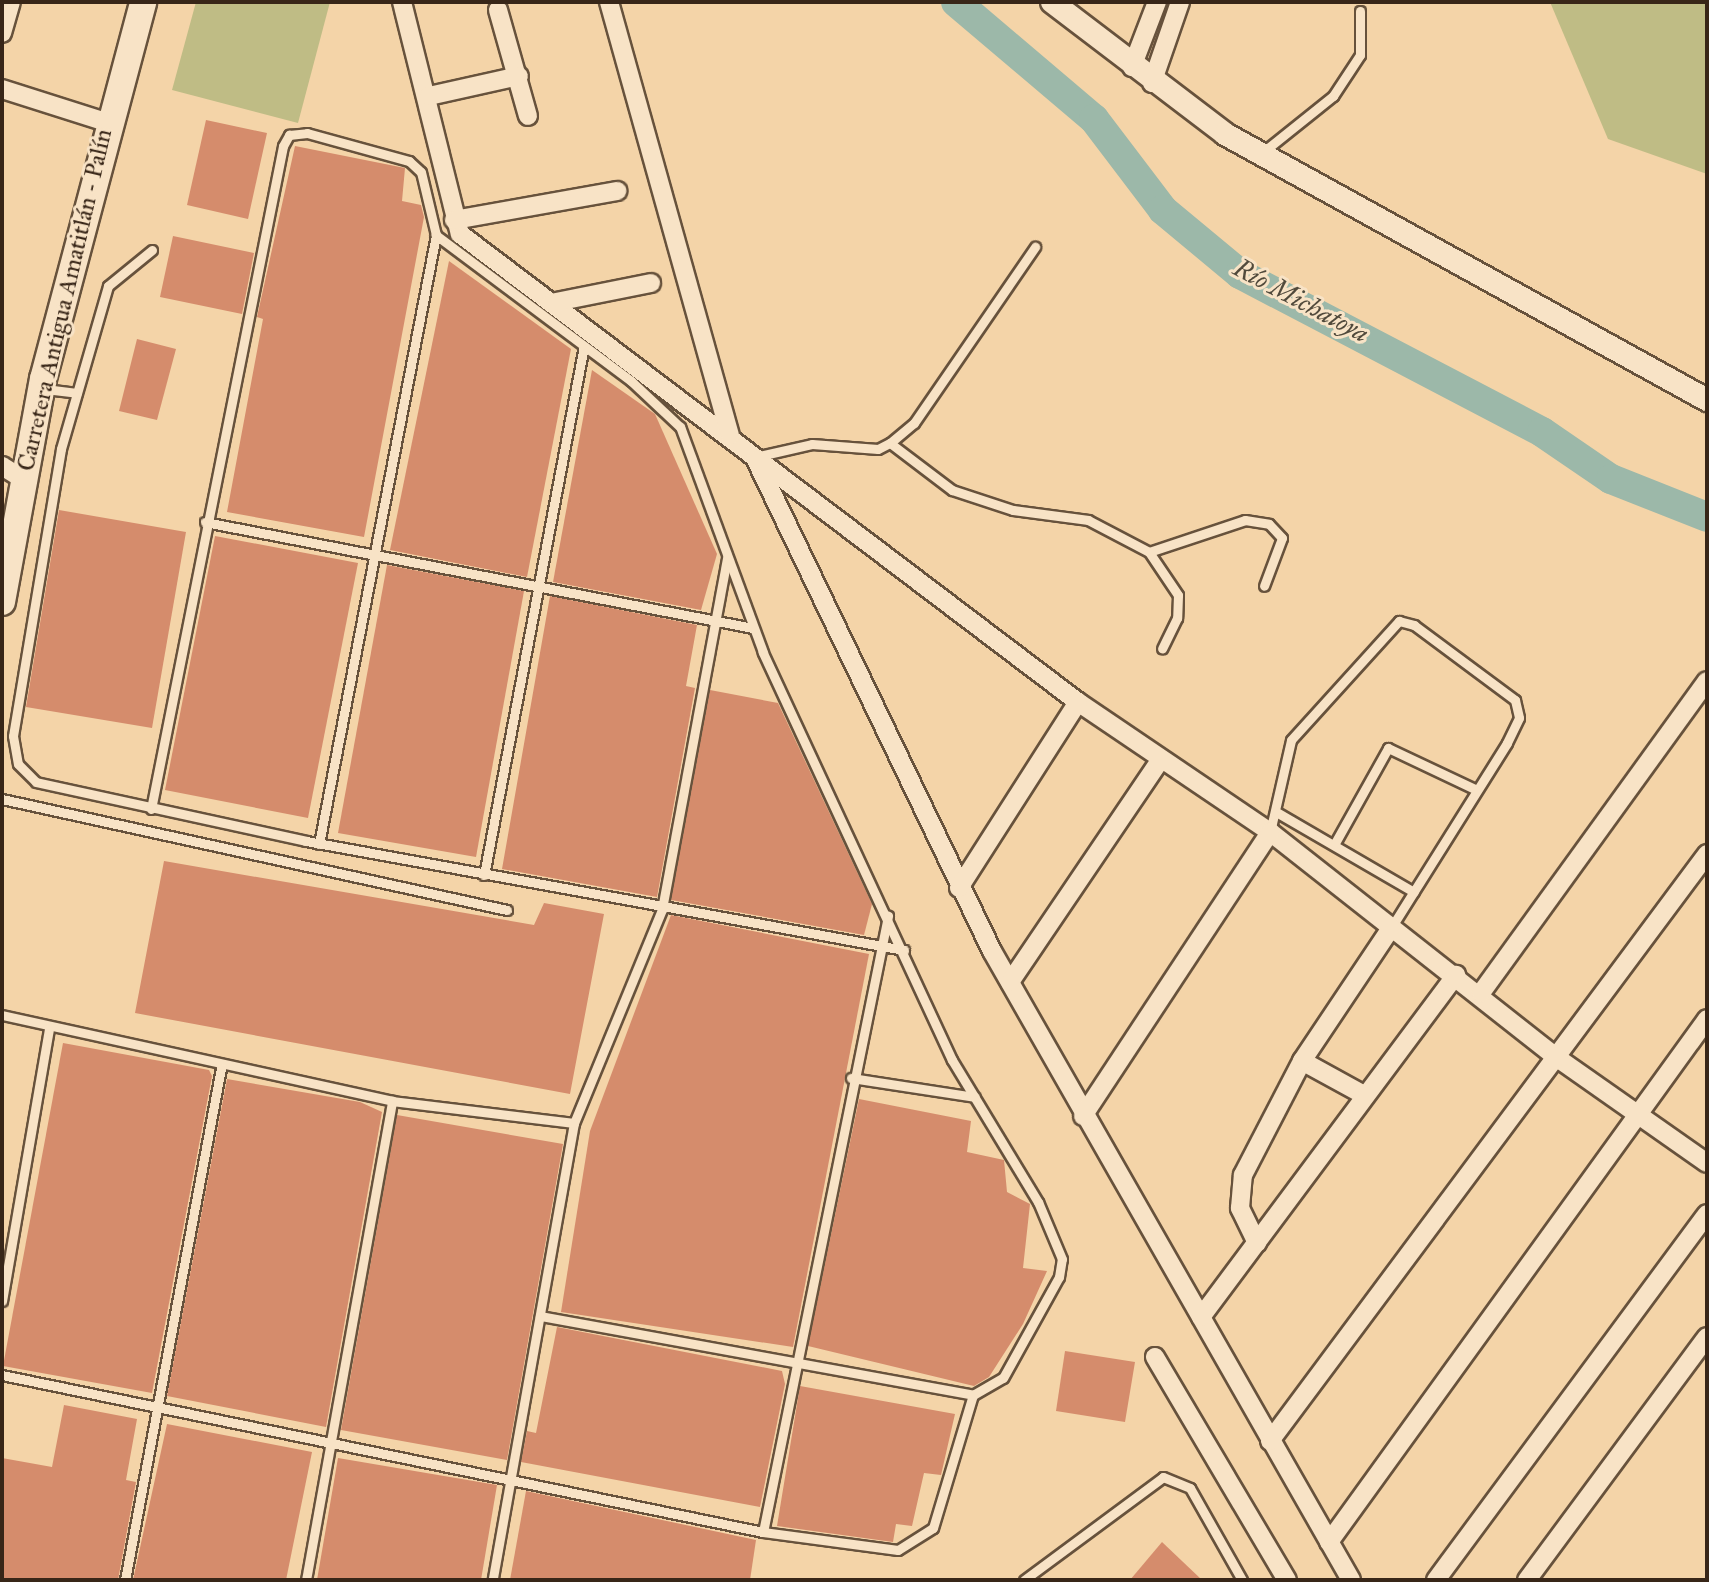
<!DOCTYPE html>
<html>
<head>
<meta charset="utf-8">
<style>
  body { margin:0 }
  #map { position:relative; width:1709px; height:1582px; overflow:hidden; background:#f4d4a8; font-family:"IM FELL Great Primer",serif }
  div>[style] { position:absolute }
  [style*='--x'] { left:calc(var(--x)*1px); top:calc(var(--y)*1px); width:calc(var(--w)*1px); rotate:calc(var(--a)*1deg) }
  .green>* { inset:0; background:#bfbc85 }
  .river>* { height:30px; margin:-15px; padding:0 15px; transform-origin:15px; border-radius:15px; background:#9cb8a9 }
  .building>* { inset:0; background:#d58c6c }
  .roads { filter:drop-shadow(2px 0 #67523c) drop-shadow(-2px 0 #67523c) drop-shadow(0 2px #67523c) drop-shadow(0 -2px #67523c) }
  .service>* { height:9px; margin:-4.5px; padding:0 4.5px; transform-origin:4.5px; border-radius:4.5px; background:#f8e3c6 }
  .minor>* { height:18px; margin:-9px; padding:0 9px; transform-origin:9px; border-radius:9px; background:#f8e3c6 }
  .tertiary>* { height:22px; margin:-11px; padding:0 11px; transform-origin:11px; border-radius:11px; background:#f8e3c6 }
  .secondary>* { height:26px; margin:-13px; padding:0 13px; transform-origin:13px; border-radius:13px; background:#f8e3c6 }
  span { translate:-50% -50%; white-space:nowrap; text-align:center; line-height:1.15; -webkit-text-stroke:6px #f8e3c6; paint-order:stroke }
  .street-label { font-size:24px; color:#382618 }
  .water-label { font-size:26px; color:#514a3c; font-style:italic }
  .frame { position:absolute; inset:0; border:4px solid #382618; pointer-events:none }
</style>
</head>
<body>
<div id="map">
  <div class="green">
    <div style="clip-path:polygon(196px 2px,330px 2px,298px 123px,172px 90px)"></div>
    <div style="clip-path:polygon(1550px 2px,1707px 2px,1707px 174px,1608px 139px)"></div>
  </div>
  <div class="river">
    <div style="--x:956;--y:2;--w:181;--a:40.3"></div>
    <div style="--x:1094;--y:119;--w:114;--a:52.8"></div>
    <div style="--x:1163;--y:210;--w:100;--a:39.7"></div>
    <div style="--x:1240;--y:274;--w:341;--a:27.6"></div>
    <div style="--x:1542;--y:432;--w:83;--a:34.3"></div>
    <div style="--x:1611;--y:479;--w:103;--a:21.6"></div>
  </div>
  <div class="building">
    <div style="clip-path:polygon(206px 120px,267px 133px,248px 219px,187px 205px)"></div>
    <div style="clip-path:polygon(295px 146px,405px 168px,402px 201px,421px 205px,424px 217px,364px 537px,227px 512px,263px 319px,257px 317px)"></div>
    <div style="clip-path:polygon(173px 236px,254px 253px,242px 314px,160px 297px)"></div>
    <div style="clip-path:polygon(449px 261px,571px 349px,527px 577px,390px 550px)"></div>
    <div style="clip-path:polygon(137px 339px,176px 349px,157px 420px,119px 411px)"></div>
    <div style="clip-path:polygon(592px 370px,655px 414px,717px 554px,701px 610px,553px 582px)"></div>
    <div style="clip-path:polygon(59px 510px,186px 532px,152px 728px,26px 707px)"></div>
    <div style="clip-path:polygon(215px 536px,358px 563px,308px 818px,165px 790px)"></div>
    <div style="clip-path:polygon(387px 565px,524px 591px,476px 857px,338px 833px)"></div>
    <div style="clip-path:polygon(550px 596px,697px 625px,686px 686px,695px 688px,657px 897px,502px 869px)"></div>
    <div style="clip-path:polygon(710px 690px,778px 703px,872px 904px,864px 935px,671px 900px)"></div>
    <div style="clip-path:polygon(164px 861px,534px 925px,544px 903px,604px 914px,570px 1094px,135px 1013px)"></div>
    <div style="clip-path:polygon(671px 915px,869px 954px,793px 1347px,561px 1312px,590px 1131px)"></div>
    <div style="clip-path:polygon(63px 1043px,209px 1070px,212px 1076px,152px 1393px,3px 1366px)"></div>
    <div style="clip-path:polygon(227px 1079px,360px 1102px,382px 1112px,326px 1427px,167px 1396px)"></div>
    <div style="clip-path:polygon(859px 1099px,971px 1121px,967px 1152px,1004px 1160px,1007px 1192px,1030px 1204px,1023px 1268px,1047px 1271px,1023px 1324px,989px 1377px,974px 1386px,808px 1346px)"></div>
    <div style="clip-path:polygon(397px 1115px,563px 1144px,507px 1460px,341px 1430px)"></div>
    <div style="clip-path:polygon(557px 1327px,782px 1371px,785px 1384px,760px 1507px,521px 1462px,527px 1431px,536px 1433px)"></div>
    <div style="clip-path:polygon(1065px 1351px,1135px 1362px,1125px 1422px,1056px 1411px)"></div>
    <div style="clip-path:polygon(800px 1386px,955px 1414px,941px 1475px,924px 1473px,912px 1526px,896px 1524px,893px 1542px,777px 1526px)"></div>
    <div style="clip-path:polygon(64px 1405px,137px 1419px,126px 1480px,136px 1482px,118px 1580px,2px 1580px,2px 1458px,52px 1467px)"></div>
    <div style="clip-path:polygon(167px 1424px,312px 1452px,286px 1580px,133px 1580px)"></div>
    <div style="clip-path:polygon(338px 1458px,497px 1485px,481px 1580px,317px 1580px)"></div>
    <div style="clip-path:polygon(526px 1491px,756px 1540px,750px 1580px,510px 1580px)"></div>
    <div style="clip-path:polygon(1162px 1542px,1202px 1580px,1130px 1580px)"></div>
  </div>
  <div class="roads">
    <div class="service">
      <div style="--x:1263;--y:152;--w:90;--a:-38.7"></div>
      <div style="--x:1333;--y:96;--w:49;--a:-56.6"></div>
      <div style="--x:1360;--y:55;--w:44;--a:-90"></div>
      <div style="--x:152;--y:250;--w:57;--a:140.7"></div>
      <div style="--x:108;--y:286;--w:170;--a:106.1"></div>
      <div style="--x:61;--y:449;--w:291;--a:99.5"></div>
      <div style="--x:13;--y:736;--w:28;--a:80"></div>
      <div style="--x:18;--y:764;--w:25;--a:45"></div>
      <div style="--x:36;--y:782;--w:276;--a:12.3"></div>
      <div style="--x:306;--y:841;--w:608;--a:10.33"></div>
      <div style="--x:45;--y:389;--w:32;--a:7"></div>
      <div style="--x:890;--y:443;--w:78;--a:37.2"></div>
      <div style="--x:952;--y:490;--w:64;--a:18.2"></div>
      <div style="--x:1013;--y:510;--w:76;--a:7.6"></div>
      <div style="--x:1088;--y:520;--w:69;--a:27.7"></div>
      <div style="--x:1149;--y:552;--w:101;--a:-18.4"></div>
      <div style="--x:1245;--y:520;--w:24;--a:9"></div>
      <div style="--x:1269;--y:524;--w:19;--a:47"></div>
      <div style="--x:1282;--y:538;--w:51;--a:110.6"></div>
      <div style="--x:755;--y:457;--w:58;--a:-12.8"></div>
      <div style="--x:812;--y:444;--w:66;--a:4.3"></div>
      <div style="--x:878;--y:449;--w:13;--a:-27"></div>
      <div style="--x:890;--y:443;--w:31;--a:-40"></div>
      <div style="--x:914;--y:423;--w:214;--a:-55.5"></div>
      <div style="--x:205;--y:522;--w:558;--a:10.95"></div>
      <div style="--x:1149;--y:552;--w:52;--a:56"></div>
      <div style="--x:1178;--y:595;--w:23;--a:92"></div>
      <div style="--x:1177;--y:618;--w:34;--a:116"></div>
      <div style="--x:2;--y:799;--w:517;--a:12.4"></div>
      <div style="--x:151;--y:809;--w:676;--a:-78.74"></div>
      <div style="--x:283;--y:146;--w:13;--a:-61"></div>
      <div style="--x:289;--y:135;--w:18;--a:-6"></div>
      <div style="--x:307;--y:133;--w:106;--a:15.4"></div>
      <div style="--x:409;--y:161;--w:16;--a:43"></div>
      <div style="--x:421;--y:172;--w:65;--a:76.6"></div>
      <div style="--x:436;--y:235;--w:620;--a:100.88"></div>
      <div style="--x:1278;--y:813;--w:157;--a:30.2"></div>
      <div style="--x:1270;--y:832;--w:94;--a:-77.1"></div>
      <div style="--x:1291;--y:740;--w:161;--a:-47.8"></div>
      <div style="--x:1399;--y:621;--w:16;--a:15"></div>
      <div style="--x:1414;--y:625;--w:126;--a:36.6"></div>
      <div style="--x:1515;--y:700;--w:18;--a:77"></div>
      <div style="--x:1519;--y:718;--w:28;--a:116"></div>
      <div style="--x:1507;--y:743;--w:218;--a:122.1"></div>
      <div style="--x:1335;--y:843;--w:109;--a:-60.8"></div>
      <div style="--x:1388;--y:748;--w:98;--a:25.3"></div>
      <div style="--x:484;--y:875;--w:538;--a:-79.3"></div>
      <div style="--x:2;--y:1015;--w:399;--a:12.4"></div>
      <div style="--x:392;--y:1101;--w:183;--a:6.9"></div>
      <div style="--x:574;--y:1123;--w:464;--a:100.1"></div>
      <div style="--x:851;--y:1078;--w:125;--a:8.7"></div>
      <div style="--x:574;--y:1123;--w:231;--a:-67.6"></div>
      <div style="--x:662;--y:909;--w:357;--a:-79.5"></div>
      <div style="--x:2;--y:1301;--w:277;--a:-80.2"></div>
      <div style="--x:540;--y:1316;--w:440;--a:10.3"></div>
      <div style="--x:2;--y:1375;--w:777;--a:11.66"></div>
      <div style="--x:763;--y:1532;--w:136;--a:7.6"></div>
      <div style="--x:898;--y:1550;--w:41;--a:-32.2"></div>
      <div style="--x:933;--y:1528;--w:139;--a:-73.3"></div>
      <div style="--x:973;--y:1395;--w:34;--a:-30"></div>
      <div style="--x:1003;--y:1378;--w:115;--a:-61"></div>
      <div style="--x:1059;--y:1277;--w:18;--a:-81"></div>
      <div style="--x:1062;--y:1259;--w:62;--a:-112.8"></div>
      <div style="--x:1038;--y:1202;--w:166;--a:-121.2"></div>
      <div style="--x:952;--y:1060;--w:450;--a:-114.9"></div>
      <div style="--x:763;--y:652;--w:240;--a:-110.2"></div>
      <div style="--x:680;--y:427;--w:67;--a:-136.8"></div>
      <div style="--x:631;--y:381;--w:244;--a:-143.2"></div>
      <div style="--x:763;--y:1532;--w:629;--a:-78.53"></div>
      <div style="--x:125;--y:1580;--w:521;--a:-79.38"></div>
      <div style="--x:306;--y:1580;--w:487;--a:-79.8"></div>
      <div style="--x:1024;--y:1580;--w:173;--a:-36.5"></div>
      <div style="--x:1163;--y:1477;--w:29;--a:22"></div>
      <div style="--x:1190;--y:1488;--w:106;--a:60.5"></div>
    </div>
    <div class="minor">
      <div style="--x:402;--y:2;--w:239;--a:76"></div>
      <div style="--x:460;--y:234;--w:775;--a:37.14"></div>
      <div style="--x:1078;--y:702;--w:232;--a:34.1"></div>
      <div style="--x:1270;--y:832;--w:364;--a:38.2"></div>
      <div style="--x:1556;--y:1057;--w:184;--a:35.1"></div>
      <div style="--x:609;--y:2;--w:450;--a:74.4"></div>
      <div style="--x:498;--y:10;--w:110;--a:74.2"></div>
      <div style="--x:2;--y:33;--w:32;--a:-74"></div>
      <div style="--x:1132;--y:67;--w:70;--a:-69"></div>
      <div style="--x:1152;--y:83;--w:86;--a:-70.9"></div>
      <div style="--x:2;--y:89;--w:109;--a:17.6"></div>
      <div style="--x:429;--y:96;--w:92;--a:-12.5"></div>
      <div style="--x:454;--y:220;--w:166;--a:-10.1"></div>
      <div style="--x:551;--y:303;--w:102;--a:-11.3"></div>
      <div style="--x:756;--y:460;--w:545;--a:64.33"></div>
      <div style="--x:992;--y:951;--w:724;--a:60.28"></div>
      <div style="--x:2;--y:466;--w:26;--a:32"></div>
      <div style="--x:959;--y:888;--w:221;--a:-57.4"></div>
      <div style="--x:1010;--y:982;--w:269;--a:-55.9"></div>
      <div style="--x:1481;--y:993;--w:385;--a:-54.1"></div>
      <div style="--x:1302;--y:1061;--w:71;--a:28.7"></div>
      <div style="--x:1083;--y:1116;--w:340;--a:-56.6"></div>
      <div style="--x:1257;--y:1243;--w:39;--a:-116"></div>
      <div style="--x:1240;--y:1208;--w:33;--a:-85"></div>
      <div style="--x:1243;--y:1175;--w:128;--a:-62.6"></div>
      <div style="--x:1302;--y:1061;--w:160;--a:-56.2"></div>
      <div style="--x:1201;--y:1317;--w:427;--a:-53.3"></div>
      <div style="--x:1155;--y:1357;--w:259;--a:59.4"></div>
      <div style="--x:1270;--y:1441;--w:732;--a:-53.33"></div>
      <div style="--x:1329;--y:1542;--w:645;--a:-54.14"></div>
      <div style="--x:1436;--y:1580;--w:455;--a:-53.5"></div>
      <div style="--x:1527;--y:1580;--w:302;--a:-53.5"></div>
    </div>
    <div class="tertiary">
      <div style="--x:1052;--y:2;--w:218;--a:37.3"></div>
      <div style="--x:1225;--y:134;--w:551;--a:28.89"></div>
    </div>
    <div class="secondary">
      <div style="--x:2;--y:602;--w:227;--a:-79.6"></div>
      <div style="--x:43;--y:379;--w:390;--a:-75.1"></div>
    </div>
  </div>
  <div class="street-label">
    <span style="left:65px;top:300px;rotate:-77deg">Carretera Antigua Amatitlán - Palín</span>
  </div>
  <div class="water-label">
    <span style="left:1301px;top:301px;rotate:28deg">Río Michatoya</span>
  </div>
  <div class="frame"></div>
</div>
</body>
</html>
